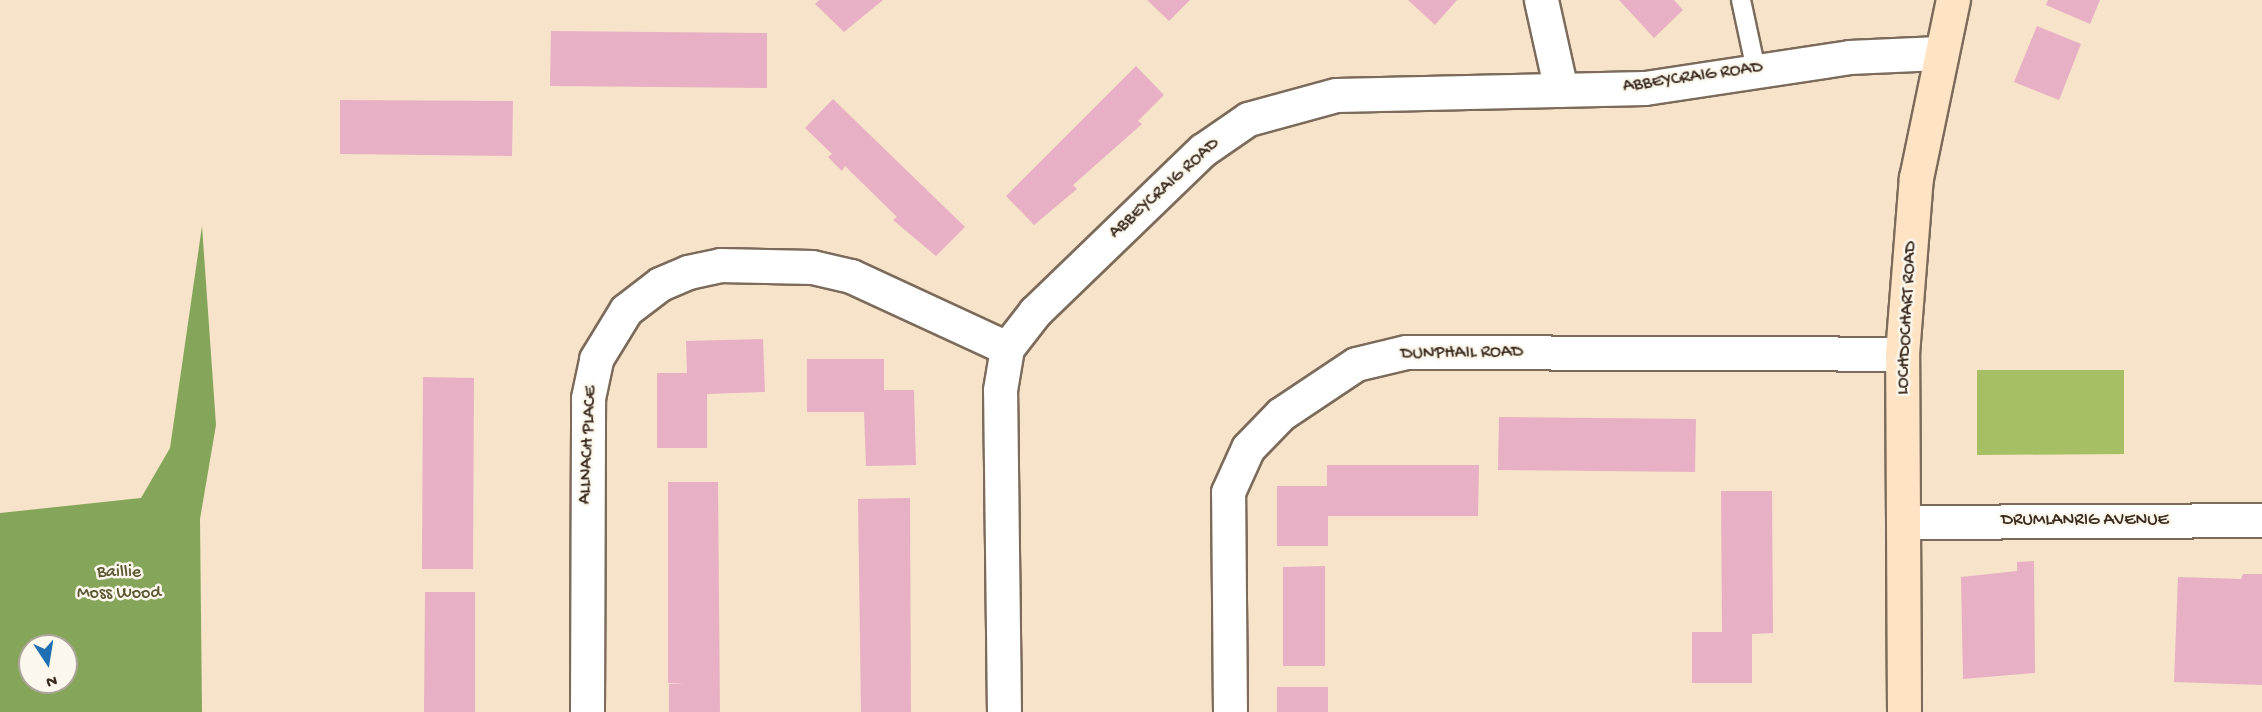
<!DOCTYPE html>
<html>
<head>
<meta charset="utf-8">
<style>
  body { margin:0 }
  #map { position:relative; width:2262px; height:712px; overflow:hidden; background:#f6e3ca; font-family:"Gochi Hand",sans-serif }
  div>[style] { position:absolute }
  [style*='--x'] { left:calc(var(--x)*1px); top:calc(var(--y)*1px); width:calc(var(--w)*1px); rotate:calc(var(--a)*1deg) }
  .green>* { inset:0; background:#a7bf64 }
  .forest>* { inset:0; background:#85a65a }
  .building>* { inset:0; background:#e8b0c4 }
  .roads { filter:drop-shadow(2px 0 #7c6b5a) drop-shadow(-2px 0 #7c6b5a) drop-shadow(0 2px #7c6b5a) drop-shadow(0 -2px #7c6b5a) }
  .lane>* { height:18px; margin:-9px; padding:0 9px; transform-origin:9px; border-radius:9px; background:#fff }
  .street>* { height:33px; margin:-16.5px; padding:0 16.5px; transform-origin:16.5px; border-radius:16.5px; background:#fff }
  .secondary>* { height:33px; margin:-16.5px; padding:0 16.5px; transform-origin:16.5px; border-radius:16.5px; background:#fee4c5 }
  span { translate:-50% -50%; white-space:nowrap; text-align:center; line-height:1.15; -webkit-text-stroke:5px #fbf7ec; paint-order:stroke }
  .street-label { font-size:18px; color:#3b2a1e }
  .park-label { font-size:18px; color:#5b5733 }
  .north { position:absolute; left:18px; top:634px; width:60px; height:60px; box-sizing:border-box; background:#fbf7ec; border:2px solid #aea59a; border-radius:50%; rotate:168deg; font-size:16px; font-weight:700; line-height:24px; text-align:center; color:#3b2a1e }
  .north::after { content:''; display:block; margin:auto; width:21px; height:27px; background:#1f6fb2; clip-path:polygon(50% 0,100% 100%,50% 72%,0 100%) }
</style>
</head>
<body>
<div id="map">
  <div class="green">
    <div style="clip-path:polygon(1977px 370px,2124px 370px,2124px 454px,1977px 455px)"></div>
  </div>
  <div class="forest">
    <div style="clip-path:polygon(evenodd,202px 226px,216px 425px,200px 519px,202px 712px,0 712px,0 513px,141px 498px,170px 448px,202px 226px,30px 646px,66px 646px,66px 682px,30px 682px,30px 646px)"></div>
  </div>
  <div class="building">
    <div style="clip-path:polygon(819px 0,883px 0,844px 32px,815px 4px)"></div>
    <div style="clip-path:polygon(1147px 0,1190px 0,1169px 21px)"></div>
    <div style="clip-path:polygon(1408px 0,1457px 0,1435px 25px)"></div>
    <div style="clip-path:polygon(1619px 0,1674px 0,1683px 10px,1654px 38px)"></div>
    <div style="clip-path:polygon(2048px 0,2100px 0,2090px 24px,2046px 5px)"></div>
    <div style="clip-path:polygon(2037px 26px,2081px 44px,2059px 100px,2014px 82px)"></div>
    <div style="clip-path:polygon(551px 31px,767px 33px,767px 88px,550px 86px)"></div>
    <div style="clip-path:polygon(1136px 66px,1164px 95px,1138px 121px,1142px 124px,1073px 185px,1077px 189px,1034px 225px,1006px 196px)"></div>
    <div style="clip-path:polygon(833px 99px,965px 227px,936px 256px,893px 220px,897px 217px,845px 166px,842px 171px,828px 157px,832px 154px,805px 128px)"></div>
    <div style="clip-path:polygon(340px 100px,513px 101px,512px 156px,340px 154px)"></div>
    <div style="clip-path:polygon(763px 339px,765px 392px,707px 394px,707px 448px,657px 448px,657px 373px,687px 373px,686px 341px)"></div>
    <div style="clip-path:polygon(807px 359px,884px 359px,884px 390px,914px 390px,916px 465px,866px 466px,864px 412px,807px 412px)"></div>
    <div style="clip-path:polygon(423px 377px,474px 378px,473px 569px,422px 569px)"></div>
    <div style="clip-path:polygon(1499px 417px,1696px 419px,1695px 472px,1498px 470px)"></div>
    <div style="clip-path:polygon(1327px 465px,1479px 465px,1478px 516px,1328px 516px,1328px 546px,1277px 546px,1277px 486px,1327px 486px)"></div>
    <div style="clip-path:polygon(668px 482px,718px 482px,720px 712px,669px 712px,669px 684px,684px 684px,668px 683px)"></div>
    <div style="clip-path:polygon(1721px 491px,1772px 491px,1773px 633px,1752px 634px,1752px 683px,1692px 683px,1692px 632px,1722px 632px)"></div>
    <div style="clip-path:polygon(910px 498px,911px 712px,861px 712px,858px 499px)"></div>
    <div style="clip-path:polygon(2034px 561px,2035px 673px,1963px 679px,1961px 577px,2017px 571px,2017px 562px)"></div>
    <div style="clip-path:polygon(1325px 566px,1325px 666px,1283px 666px,1283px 567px)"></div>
    <div style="clip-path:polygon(2243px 574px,2262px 574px,2262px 685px,2174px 682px,2178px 577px,2241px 579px)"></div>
    <div style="clip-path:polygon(425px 592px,475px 592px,475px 712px,424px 712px)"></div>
    <div style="clip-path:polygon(1277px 687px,1328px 687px,1328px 712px,1277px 712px)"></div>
  </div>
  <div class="roads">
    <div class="lane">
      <div style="--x:1741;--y:0;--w:72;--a:77.9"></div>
    </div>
    <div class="street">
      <div style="--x:1541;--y:0;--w:92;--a:77.5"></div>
      <div style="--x:1907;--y:522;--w:355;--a:-0.3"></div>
      <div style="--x:587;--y:712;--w:314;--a:-89.8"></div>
      <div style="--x:588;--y:398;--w:40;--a:-78"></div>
      <div style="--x:596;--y:359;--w:57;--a:-58.5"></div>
      <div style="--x:626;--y:310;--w:43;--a:-37.4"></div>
      <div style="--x:660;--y:284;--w:30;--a:-23"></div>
      <div style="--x:688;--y:272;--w:33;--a:-12"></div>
      <div style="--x:720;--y:265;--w:92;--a:1.2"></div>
      <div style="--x:812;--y:267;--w:40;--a:13"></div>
      <div style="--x:851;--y:276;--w:172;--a:24.8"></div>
      <div style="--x:1004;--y:712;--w:322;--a:-90.7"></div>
      <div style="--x:1000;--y:390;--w:43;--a:-80.5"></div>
      <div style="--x:1007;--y:348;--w:46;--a:-52.1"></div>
      <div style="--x:1035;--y:312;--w:233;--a:-44"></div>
      <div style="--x:1203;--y:150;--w:55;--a:-34.6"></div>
      <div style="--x:1248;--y:119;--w:91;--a:-15.3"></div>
      <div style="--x:1336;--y:95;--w:309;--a:-1.3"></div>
      <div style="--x:1645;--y:88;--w:206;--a:-8.6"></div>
      <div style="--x:1849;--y:57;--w:90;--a:-2.5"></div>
      <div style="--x:1230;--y:712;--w:220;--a:-90.5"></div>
      <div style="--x:1228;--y:492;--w:48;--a:-65.6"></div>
      <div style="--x:1248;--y:448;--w:47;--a:-45.9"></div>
      <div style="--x:1281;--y:414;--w:90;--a:-33.7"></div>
      <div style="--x:1356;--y:364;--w:51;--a:-13.5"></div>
      <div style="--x:1406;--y:352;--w:496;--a:0.2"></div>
    </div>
    <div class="secondary">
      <div style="--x:1904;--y:712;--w:358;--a:-90.3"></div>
      <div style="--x:1902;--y:354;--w:177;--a:-85.5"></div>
      <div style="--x:1916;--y:178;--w:182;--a:-78.3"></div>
    </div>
  </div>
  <div class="street-label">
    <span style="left:1693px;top:78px;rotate:-8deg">ABBEYCRAIG ROAD</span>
    <span style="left:1165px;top:189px;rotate:-42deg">ABBEYCRAIG ROAD</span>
    <span style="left:1908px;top:318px;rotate:-87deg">LOCHDOCHART ROAD</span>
    <span style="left:1462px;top:354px;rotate:-1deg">DUNPHAIL ROAD</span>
    <span style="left:589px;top:445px;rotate:-87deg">ALLNACH PLACE</span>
    <span style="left:2085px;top:521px">DRUMLANRIG AVENUE</span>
  </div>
  <div class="park-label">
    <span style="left:119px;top:584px">Baillie<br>Moss Wood</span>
  </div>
  <div class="north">N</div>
</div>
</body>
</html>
